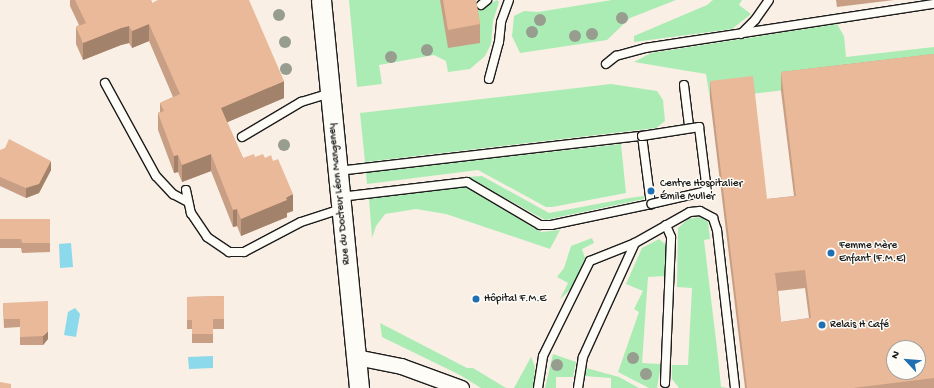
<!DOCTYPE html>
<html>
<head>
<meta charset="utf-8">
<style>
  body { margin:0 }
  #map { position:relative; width:934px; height:388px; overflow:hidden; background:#f9efe4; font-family:"Gochi Hand",sans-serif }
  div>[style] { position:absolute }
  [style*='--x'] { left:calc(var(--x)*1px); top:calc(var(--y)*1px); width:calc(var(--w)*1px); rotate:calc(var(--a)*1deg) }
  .green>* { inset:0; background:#abecb5 }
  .water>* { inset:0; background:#8bd9ea }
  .roads { filter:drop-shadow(1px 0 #1c1c1c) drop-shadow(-1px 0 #1c1c1c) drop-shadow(0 1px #1c1c1c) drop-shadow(0 -1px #1c1c1c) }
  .service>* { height:8px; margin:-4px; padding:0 4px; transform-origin:4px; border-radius:4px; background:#fdfcf7 }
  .minor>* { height:15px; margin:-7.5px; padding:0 7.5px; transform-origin:7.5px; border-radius:7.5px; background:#fdfcf7 }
  .tertiary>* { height:19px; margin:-9.5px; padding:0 9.5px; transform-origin:9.5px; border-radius:9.5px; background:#fdfcf7 }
  .bridges { filter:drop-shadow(1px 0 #1c1c1c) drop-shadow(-1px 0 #1c1c1c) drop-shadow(0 1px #1c1c1c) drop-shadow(0 -1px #1c1c1c) }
  .service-bridge>* { height:8px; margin:-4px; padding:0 4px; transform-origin:4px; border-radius:4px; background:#fdfcf7 }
  .trees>* { width:12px; height:12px; margin:-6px; border-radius:50%; background:#979d8f }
  .wall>* { inset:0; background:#c89f84 }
  .shaded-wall>* { inset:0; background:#a3826b }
  .building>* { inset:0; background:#e9b999 }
  .dots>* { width:11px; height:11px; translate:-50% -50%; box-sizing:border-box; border:2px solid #fdfcf7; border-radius:50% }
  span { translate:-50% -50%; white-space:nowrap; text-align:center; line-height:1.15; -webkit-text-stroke:3px #fdfcf7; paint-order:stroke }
  .poi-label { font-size:11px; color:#1c1c1c }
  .left { translate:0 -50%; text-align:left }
  .street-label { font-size:11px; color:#1c1c1c }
  .north { position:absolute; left:886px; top:340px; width:40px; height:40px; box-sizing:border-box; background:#fdfcf7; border:1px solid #a3a29f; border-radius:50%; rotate:296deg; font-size:11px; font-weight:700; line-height:16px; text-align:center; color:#1c1c1c }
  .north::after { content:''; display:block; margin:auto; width:14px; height:18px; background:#1f6fb2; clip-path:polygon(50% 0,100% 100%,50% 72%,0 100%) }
</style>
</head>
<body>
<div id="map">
  <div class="green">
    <div style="clip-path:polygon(349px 0,440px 0,474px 11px,497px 0,499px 2px,493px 21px,491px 44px,485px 56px,470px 69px,448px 72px,446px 61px,434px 55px,379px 65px,382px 84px,357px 87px)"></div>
    <div style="clip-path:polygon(612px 0,676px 0,630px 18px,607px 40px,520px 53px,512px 36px,514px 16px,524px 11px,538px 12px)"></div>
    <div style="clip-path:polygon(713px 0,742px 0,739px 5px,751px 14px,732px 29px,634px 42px,634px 36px,707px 5px)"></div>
    <div style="clip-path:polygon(837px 24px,844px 36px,846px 57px,934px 47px,934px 72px,710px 99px,706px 74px,634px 62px,651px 53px)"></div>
    <div style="clip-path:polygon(611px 84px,657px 91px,663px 100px,665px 121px,656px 128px,365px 162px,360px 113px)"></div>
    <div style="clip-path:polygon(621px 144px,626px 193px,552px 207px,546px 207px,478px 170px,367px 184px,366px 173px)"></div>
    <div style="clip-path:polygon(482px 176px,549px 213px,629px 198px,644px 196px,644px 199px,545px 220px,467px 177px)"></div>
    <div style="clip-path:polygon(466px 187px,541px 232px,560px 230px,550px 249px,446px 214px,416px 209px,385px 214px,376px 226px,372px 238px,369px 199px)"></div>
    <div style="clip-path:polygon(700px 217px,708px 222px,710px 239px,704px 240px,718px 357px,721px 387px,728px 388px,679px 388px,672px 379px,672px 365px,688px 365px,692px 288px,677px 287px,678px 228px,688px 219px)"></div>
    <div style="clip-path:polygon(592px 238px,594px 243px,582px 249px,585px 258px,571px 289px,560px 299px,568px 283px,557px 277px,564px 268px,571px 246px)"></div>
    <div style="clip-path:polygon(659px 239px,666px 245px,665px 276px,648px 277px,642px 363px,661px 364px,657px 388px,649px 388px,618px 372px,639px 312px,634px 309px,643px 291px,626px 284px,642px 248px)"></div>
    <div style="clip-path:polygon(380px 323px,467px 368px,473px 368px,506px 388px,481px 388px,460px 375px,382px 337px)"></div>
    <div style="clip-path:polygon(553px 354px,576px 362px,573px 377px,556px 377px,556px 388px,545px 388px)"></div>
    <div style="clip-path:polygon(531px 357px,535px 367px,533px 388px,514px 388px)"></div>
    <div style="clip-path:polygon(586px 368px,619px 377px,639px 388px,611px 388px,611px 378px,584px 376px)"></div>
  </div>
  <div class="water">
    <div style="clip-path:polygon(71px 243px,73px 267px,60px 268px,59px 244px)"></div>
    <div style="clip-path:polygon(75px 308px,80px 314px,76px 337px,64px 335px,68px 312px)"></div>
    <div style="clip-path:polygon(213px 356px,213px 368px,189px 369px,188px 357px)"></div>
  </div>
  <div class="roads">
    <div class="service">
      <div style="--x:481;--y:5;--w:8;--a:-40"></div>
      <div style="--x:741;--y:34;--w:20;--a:-45"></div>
      <div style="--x:755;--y:20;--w:24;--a:-55"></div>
      <div style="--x:606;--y:64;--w:13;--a:-39"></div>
      <div style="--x:616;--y:56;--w:30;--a:-15"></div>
      <div style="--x:645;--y:48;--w:292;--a:-8.7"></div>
      <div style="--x:489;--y:79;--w:38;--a:-75"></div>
      <div style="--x:499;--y:42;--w:20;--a:-84"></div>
      <div style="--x:501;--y:22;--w:23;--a:-70"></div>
      <div style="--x:105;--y:83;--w:106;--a:61.3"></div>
      <div style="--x:156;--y:176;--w:25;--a:47"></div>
      <div style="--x:173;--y:194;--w:17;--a:28"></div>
      <div style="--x:684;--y:85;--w:38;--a:83"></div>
      <div style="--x:242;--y:137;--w:69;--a:-30.7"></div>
      <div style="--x:301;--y:102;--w:30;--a:-17"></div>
      <div style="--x:338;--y:171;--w:306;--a:-6.6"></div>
      <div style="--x:642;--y:136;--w:69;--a:82.5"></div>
      <div style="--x:651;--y:204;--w:102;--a:168.1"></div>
      <div style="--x:551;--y:225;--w:11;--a:180"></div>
      <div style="--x:540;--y:225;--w:85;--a:-149.5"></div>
      <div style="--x:467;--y:182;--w:128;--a:173.3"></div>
      <div style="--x:186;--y:190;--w:24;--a:78"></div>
      <div style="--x:191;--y:213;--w:29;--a:56"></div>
      <div style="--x:207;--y:237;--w:27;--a:34"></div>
      <div style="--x:229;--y:252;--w:15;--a:0"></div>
      <div style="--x:244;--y:252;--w:64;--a:-27.8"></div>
      <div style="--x:301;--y:222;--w:42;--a:-18"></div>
      <div style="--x:665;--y:383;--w:146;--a:-87.6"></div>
      <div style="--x:671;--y:237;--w:13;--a:-113"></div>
      <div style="--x:538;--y:388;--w:32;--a:-81"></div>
      <div style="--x:543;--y:356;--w:106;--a:-63.7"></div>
      <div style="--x:590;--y:261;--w:48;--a:-21.8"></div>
      <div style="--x:635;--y:243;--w:63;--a:-29.4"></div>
      <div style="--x:690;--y:212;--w:10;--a:-6"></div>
      <div style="--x:700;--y:211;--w:15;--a:28"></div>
      <div style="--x:713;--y:218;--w:13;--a:72"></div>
      <div style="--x:717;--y:230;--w:159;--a:83.5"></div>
      <div style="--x:578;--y:388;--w:31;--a:-81"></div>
      <div style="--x:583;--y:357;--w:125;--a:-65.5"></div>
    </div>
    <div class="minor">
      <div style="--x:356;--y:357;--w:46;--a:11.3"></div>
      <div style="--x:401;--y:366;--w:64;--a:20.1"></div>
    </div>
    <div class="tertiary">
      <div style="--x:321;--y:0;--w:390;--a:84.4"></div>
    </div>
  </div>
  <div class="bridges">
    <div class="service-bridge">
      <div style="--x:642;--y:136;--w:58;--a:-9"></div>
      <div style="--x:699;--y:127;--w:64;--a:82.9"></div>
      <div style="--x:707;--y:191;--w:57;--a:166.9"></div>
    </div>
  </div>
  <div class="trees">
    <div style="left:279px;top:15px"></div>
    <div style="left:622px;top:18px"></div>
    <div style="left:540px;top:20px"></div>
    <div style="left:532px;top:32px"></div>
    <div style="left:592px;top:34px"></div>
    <div style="left:575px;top:36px"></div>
    <div style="left:285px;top:42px"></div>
    <div style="left:427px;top:50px"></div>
    <div style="left:391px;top:57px"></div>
    <div style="left:286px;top:69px"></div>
    <div style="left:284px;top:145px"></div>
    <div style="left:633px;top:358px"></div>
    <div style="left:557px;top:365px"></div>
    <div style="left:646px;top:374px"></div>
  </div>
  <div class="wall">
    <div style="clip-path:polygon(70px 0,151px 0,152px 3px,284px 98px,227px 122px,243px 158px,255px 157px,265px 158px,293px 211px,287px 213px,287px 217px,241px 236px,237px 226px,233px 227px,211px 171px,182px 182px,178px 172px,174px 173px,158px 130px,158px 113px,160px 112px,160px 103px,173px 97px,149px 41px,132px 48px,129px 43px,121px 45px,83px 60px,76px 44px,76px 27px,79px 25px,70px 6px)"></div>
    <div style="clip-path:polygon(440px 0,476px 0,480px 24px,480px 43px,448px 48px)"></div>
    <div style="clip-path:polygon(836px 0,894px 0,837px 7px)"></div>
    <div style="clip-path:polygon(evenodd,934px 54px,934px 388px,745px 388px,710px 99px,710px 81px,767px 199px,794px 196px,781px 91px,781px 72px,934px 54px,805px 288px,809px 318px,781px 322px,778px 291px,805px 288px)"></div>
    <div style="clip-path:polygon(0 150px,51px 170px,39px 193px,26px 198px,0 186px)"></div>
    <div style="clip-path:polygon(0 219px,50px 219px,50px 252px,22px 253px,21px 248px,0 248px)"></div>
    <div style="clip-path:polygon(224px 296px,224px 329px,213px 329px,213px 343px,192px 343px,192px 329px,187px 329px,187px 297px)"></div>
    <div style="clip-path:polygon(3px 303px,48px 339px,43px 345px,20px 345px,20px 327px,4px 328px)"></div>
  </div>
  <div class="shaded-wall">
    <div style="clip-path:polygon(149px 24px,149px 41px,132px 48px,132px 31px)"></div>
    <div style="clip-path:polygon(129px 26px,129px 43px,121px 45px,83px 60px,83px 43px,121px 28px)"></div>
    <div style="clip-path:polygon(284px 81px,284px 98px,221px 125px,221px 108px)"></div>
    <div style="clip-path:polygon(211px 154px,211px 171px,182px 182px,182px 165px)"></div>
    <div style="clip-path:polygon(178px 155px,178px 172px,174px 173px,174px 156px)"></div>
    <div style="clip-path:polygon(51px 161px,51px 170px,39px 193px,26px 198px,26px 188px)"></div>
    <div style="clip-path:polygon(293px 194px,293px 211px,287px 213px,287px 217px,241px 236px,241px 219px)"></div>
    <div style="clip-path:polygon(237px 209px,237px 226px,233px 227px,233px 210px)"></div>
    <div style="clip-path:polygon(48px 331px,48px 339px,43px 345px,43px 336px)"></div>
  </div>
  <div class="building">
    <div style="clip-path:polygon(75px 0,151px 0,152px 3px,158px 0,249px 0,284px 81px,221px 108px,243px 158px,254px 154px,255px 157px,263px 154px,265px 158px,271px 155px,273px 161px,278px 159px,293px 194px,286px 197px,287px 200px,241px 219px,237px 209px,233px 210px,211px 154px,182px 165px,178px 155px,174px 156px,158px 113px,164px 111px,160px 103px,180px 94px,149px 24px,132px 31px,129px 26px,121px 28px,83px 43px,76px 27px,86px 23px)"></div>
    <div style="clip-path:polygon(443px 0,476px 0,480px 24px,448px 30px)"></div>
    <div style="clip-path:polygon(evenodd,934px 54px,934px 378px,853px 388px,747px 388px,710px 81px,753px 76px,767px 199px,796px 196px,781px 72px,934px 54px,805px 270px,811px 318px,781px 322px,775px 273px,805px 270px,934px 54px,894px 348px,918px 348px,918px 372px,894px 372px,894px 348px)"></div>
    <div style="clip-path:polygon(9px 139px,51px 161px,39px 184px,26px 188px,0 177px,0 150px,5px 148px)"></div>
    <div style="clip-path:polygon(0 219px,50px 219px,50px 243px,22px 243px,21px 239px,0 239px)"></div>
    <div style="clip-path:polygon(224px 296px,224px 319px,213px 319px,213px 334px,192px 334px,192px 320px,187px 320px,187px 297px)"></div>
    <div style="clip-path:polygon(48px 301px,48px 331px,43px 336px,20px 337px,20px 319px,4px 319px,3px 303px)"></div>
    <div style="clip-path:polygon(0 382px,11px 384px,11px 388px,0 388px)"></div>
  </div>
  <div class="dots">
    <div style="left:651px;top:191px;background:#1f6fb2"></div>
    <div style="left:831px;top:253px;background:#1f6fb2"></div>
    <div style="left:476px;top:299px;background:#1f6fb2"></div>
    <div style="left:822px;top:325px;background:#1f6fb2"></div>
  </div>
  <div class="poi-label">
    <span class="left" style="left:660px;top:191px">Centre Hospitalier<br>Émile Muller</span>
    <span class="left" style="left:839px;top:253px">Femme Mère<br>Enfant (F.M.E)</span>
    <span class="left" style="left:484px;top:299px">Hôpital F.M.E</span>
    <span class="left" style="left:830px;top:325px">Relais H Café</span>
  </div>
  <div class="street-label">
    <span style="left:340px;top:194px;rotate:-96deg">Rue du Docteur Léon Mangeney</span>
  </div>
  <div class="north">N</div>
</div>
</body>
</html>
